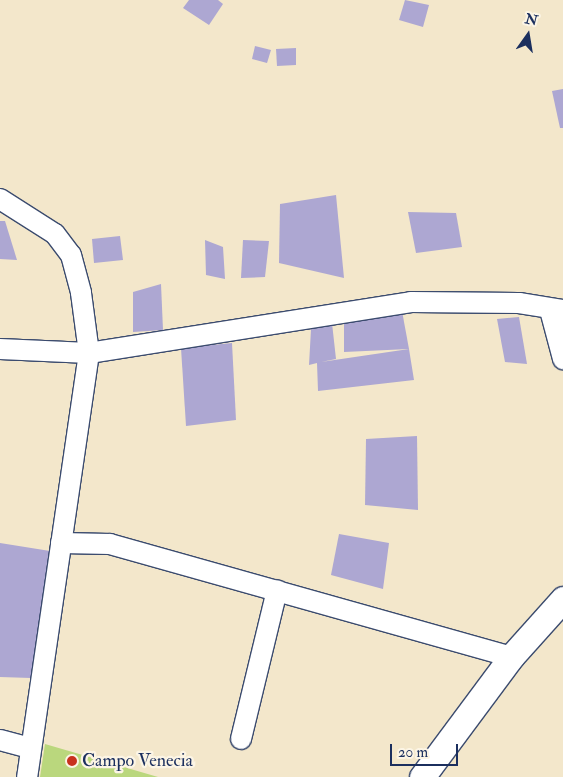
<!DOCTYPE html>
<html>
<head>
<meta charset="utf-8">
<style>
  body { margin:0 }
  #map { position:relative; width:563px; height:777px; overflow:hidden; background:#f3e7cb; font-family:"IM FELL Double Pica",serif }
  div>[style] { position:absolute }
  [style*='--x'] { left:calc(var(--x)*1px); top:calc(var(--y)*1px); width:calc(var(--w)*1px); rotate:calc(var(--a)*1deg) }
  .green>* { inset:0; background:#bad77d }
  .building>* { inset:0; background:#ada7d2 }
  .roads { filter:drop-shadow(1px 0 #3b4b6e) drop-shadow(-1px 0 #3b4b6e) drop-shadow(0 1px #3b4b6e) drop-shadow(0 -1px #3b4b6e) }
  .minor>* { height:20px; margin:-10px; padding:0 10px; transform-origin:10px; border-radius:10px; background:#fff }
  .tertiary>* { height:25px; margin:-12.5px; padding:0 12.5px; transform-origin:12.5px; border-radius:12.5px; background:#fff }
  .dots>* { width:14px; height:14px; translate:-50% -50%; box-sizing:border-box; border:2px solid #fcf5e5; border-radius:50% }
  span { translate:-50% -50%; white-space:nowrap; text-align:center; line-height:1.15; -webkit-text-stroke:4.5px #fcf5e5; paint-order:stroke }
  .poi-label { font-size:18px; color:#1b2f5e }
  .left { translate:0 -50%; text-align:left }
  .north { position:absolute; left:503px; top:10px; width:50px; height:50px; -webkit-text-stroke:4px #fcf5e5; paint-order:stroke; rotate:13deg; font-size:14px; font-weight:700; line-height:20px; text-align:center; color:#1b2f5e }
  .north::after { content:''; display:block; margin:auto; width:18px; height:22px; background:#1b2f5e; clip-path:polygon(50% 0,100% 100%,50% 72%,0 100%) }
  .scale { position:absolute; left:390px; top:744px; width:68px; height:22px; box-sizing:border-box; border:2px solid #1b2f5e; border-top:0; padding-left:6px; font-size:15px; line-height:18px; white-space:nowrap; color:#1b2f5e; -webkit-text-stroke:4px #fcf5e5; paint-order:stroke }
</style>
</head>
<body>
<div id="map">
  <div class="green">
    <div style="clip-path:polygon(45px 744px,158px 777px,40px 777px)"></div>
  </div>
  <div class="building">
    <div style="clip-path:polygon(189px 0,218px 0,223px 4px,209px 25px,183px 8px)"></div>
    <div style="clip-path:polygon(405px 0,429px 5px,423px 27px,399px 20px)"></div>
    <div style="clip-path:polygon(255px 46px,271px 50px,267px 63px,252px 59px)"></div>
    <div style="clip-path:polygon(296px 48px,296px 65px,277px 66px,276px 49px)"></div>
    <div style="clip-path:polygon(563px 89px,563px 128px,560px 128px,552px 91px)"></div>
    <div style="clip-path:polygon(336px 195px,344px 278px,279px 263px,280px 204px)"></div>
    <div style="clip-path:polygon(408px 212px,456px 213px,462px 247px,416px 253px)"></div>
    <div style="clip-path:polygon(0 221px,5px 221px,17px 260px,0 259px)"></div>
    <div style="clip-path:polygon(120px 236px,123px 260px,94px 263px,92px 239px)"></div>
    <div style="clip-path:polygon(205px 240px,223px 247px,225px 279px,206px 275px)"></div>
    <div style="clip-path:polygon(243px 240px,269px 241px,265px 277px,241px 278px)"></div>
    <div style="clip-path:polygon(161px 284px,163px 330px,133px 332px,133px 292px)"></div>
    <div style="clip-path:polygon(402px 311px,409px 349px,344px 352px,344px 319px)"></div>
    <div style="clip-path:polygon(519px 317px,527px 364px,505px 362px,497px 319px)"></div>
    <div style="clip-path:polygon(332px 323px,336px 359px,321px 362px,409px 349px,414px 380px,318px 391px,317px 363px,309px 365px,311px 329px)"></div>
    <div style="clip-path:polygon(232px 343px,236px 420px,186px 426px,181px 348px)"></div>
    <div style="clip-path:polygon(417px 436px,418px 510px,365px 505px,366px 439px)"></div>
    <div style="clip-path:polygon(339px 534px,389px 543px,383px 589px,331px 575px)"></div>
    <div style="clip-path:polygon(0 543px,50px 551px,31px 678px,0 677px)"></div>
  </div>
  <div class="roads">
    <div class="minor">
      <div style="--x:0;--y:199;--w:65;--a:32.5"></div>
      <div style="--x:55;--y:234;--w:26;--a:53"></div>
      <div style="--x:71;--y:255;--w:39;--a:75"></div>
      <div style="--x:81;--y:293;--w:61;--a:82.4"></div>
      <div style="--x:89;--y:353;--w:429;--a:98.3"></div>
      <div style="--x:550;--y:310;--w:51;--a:75.1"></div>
      <div style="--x:0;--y:349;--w:89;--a:2.6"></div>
      <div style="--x:89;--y:353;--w:326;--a:-9"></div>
      <div style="--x:411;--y:302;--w:108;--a:0.5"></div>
      <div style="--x:519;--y:303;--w:45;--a:9"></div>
      <div style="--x:61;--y:543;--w:49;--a:1.2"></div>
      <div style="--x:110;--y:544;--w:417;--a:15.7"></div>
      <div style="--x:241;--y:739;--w:153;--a:-76.4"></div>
      <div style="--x:0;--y:740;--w:31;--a:15"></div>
    </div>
    <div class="tertiary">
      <div style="--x:422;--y:777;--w:149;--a:-53.4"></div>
      <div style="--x:511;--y:657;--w:78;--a:-48.1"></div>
    </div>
  </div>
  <div class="dots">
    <div style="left:72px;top:761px;background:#c8321e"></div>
  </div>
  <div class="poi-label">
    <span class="left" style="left:82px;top:761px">Campo Venecia</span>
  </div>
  <div class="north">N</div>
  <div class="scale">20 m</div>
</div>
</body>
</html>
